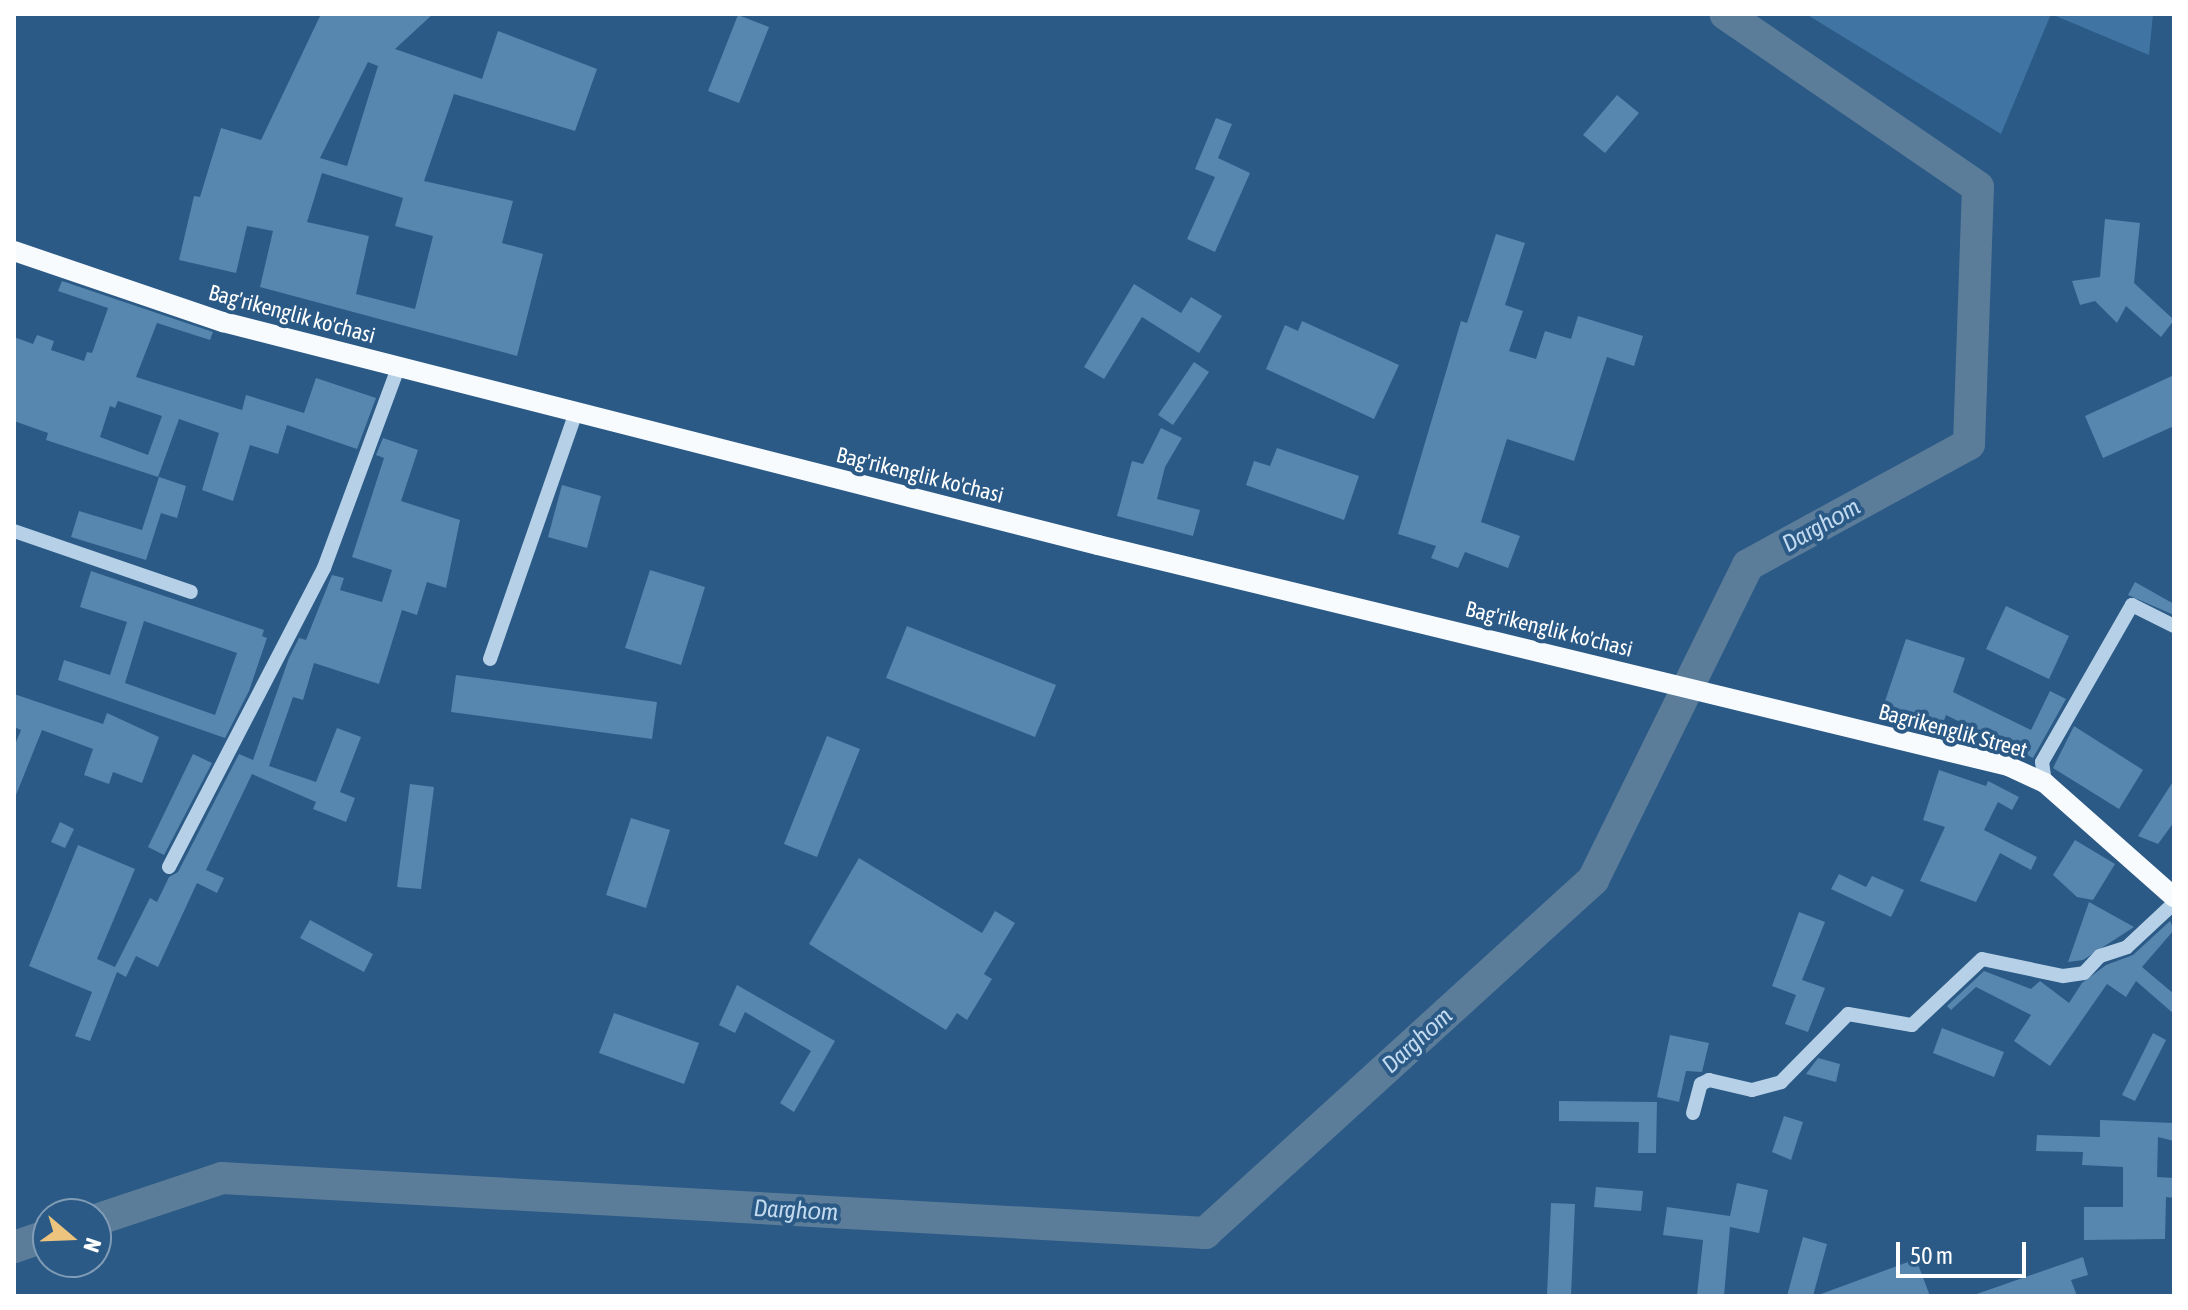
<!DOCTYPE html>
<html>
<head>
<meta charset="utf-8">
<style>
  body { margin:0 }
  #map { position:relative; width:2188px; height:1310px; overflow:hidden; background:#2b5a86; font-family:"Asap Condensed",sans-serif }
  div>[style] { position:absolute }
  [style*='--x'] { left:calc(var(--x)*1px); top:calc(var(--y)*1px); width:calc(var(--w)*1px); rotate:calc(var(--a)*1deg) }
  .green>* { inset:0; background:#4074a2 }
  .river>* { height:32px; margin:-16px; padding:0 16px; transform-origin:16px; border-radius:16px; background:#5c7d9a }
  .building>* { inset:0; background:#5786af }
  .minor>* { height:14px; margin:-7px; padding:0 7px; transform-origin:7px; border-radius:7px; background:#b6d1e7 }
  .major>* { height:20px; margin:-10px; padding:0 10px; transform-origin:10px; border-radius:10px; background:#f8fbfe }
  span { translate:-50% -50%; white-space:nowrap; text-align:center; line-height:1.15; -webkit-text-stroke:8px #2b5a86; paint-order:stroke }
  .street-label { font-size:22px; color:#fff }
  .water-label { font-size:24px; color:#c2daef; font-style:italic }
  .frame { position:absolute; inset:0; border:16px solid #fff; pointer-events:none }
  .north { position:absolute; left:32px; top:1198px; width:80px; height:80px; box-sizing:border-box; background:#2b5a86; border:2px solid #809cb6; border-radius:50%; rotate:109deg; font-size:22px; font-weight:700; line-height:32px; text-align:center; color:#fff }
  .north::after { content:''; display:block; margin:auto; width:28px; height:36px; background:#edc47e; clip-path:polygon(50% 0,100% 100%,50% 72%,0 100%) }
  .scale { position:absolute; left:1896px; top:1242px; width:130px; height:36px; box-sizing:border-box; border:4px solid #fff; border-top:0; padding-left:10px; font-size:24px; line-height:28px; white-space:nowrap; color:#fff; -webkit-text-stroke:6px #2b5a86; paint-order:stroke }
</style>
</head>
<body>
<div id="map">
  <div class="green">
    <div style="clip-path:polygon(1806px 14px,2153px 14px,2149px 55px,2051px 14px,2001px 134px)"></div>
  </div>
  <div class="river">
    <div style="--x:96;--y:1220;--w:133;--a:-18.4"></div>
    <div style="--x:222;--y:1178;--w:985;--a:3.2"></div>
    <div style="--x:1205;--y:1233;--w:525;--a:-42.3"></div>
    <div style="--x:1593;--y:880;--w:351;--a:-63.8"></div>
    <div style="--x:1748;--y:565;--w:252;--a:-28.7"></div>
    <div style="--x:1969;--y:444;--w:257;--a:-88"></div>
    <div style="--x:1978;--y:187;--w:306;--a:-145.6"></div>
    <div style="--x:14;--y:1247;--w:36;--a:-19"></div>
  </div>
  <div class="building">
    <div style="clip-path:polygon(evenodd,321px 14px,433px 14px,395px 49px,482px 79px,498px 31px,597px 69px,575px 131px,454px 94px,424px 181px,513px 201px,502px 243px,543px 254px,517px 356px,260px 287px,273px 231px,247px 226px,236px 273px,179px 260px,194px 196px,200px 197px,221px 128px,261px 140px,321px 14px,368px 62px,378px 66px,347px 166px,320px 158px,368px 62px,321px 14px,322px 173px,403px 198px,395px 226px,433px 236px,415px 309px,356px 294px,369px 236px,307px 222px,322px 173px)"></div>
    <div style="clip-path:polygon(738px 15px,769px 27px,739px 103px,708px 91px)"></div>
    <div style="clip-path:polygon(1617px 95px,1639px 113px,1605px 153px,1583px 135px)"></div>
    <div style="clip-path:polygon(1216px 118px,1232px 124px,1218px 158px,1250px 173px,1215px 252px,1187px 239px,1215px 177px,1195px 169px)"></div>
    <div style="clip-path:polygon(2105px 219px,2140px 223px,2134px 283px,2174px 320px,2161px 337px,2126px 306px,2117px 323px,2095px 301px,2080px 305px,2072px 281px,2100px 277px)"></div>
    <div style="clip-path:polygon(1496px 234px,1525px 243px,1505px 305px,1523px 311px,1509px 351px,1536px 359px,1545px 331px,1571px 339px,1578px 316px,1643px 336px,1634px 366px,1607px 357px,1574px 461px,1507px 439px,1481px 522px,1520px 536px,1508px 568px,1465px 552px,1458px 568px,1431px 558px,1436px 546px,1398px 534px,1461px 321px,1467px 323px)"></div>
    <div style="clip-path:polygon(evenodd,62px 281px,213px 332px,210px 340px,157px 323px,136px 377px,242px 410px,246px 395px,304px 413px,316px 378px,376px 398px,357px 449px,287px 425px,278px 454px,250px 445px,233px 501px,202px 490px,219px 433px,179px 419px,158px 477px,46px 440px,48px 433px,14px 421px,14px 337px,33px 344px,37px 335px,54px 341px,51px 350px,84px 361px,87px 352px,92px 353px,108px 308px,58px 291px,62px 281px,118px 401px,162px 416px,148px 455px,100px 437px,110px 406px,115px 408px,118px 401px)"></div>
    <div style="clip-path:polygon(1134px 284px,1181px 313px,1191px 297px,1222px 316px,1199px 353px,1142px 317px,1104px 379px,1084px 367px)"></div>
    <div style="clip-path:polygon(1302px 321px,1399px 365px,1374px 419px,1266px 369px,1285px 325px,1298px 331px)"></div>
    <div style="clip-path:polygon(1194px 362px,1209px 372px,1173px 425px,1158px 415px)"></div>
    <div style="clip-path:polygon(2174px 375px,2174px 426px,2103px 458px,2085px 416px)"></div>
    <div style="clip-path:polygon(1161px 428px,1182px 438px,1165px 467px,1157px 499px,1200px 510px,1193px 536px,1117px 516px,1132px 461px,1143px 464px)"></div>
    <div style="clip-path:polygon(383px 438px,418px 450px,401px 501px,460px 520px,446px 588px,427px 582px,417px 615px,402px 610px,379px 684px,314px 663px,303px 700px,293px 697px,269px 766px,316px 782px,337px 728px,361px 737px,340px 792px,355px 798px,346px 822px,313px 809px,316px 802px,252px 774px,206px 870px,224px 878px,217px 893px,197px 883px,158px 967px,136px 956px,126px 977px,117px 972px,90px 1041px,75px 1036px,92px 992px,29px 966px,78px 845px,135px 869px,97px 959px,115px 967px,150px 898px,157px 902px,169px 877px,178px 872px,239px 754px,253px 760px,289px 658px,299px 638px,306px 640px,332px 575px,344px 578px,340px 590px,382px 602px,392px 570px,352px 557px,384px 458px,376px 455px)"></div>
    <div style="clip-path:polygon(1277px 448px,1359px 476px,1344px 520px,1246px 485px,1254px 461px,1270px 466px)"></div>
    <div style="clip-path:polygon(159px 477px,186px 486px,177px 518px,161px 513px,146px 560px,71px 537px,79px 511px,142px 530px)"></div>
    <div style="clip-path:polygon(562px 485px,601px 496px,587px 548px,548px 537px)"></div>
    <div style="clip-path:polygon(650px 570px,705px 587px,681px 665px,625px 648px)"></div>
    <div style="clip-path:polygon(evenodd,91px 571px,264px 630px,262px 636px,267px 638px,249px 691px,225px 738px,58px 680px,64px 660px,110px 675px,127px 622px,80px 607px,91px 571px,144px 621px,237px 653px,215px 715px,125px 683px,144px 621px)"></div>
    <div style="clip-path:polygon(2135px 582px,2174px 604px,2174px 615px,2128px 595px)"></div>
    <div style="clip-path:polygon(2006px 606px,2069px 636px,2049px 679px,1986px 649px)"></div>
    <div style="clip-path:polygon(907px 626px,1056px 685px,1035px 737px,886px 678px)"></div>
    <div style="clip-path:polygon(1906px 639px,1965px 658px,1953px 692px,2031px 730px,2050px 691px,2066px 699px,2033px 758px,1946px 715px,1943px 723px,1884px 704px)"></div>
    <div style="clip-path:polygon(456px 675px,657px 702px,652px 739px,451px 712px)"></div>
    <div style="clip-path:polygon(14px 694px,103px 724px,107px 713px,159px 737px,142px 783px,113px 772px,109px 784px,84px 775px,93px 749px,42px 730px,14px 800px,14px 747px,21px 730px,14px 727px)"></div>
    <div style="clip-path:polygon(2074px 726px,2143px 770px,2119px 809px,2053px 768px)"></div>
    <div style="clip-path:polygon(827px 736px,860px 749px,817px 857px,784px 844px)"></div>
    <div style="clip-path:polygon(193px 754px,212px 763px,164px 855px,148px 847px)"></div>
    <div style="clip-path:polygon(1939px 770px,1986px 786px,1988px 781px,2019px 797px,2012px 810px,1998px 802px,1984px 830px,2037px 857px,2031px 870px,2000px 853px,1976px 902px,1920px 881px,1945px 827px,1923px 820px)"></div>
    <div style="clip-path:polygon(2174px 780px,2174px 822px,2158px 844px,2138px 836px)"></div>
    <div style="clip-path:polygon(410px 784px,434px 787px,421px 889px,397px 887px)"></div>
    <div style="clip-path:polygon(631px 818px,670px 830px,646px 908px,606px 895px)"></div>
    <div style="clip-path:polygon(60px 822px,74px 829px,65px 848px,51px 842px)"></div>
    <div style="clip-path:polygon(2075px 840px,2115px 864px,2093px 900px,2077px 897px,2053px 875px)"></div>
    <div style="clip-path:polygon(859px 858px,982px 933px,995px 911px,1015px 923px,984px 974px,992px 979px,967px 1020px,957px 1013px,946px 1030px,809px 944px)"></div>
    <div style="clip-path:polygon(1839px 874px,1866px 887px,1872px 876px,1904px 890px,1891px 917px,1831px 889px)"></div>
    <div style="clip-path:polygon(2089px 902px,2134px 927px,2083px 960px,2068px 962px)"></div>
    <div style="clip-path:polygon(1799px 912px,1825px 922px,1802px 980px,1825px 988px,1808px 1032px,1785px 1024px,1796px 995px,1772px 986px)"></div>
    <div style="clip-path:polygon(310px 920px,373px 954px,364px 972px,300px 938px)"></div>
    <div style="clip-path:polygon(2170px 921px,2174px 930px,2142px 967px,2174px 994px,2174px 1014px,2136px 981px,2126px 997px,2107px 984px,2050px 1066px,2014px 1041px,2031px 1015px,1976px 987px,1951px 1010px,1947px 1006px,1984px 971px,2031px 989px,2040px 981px,2069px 1003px,2082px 983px,2106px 965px,2133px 955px)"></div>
    <div style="clip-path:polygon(737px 985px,835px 1041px,794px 1112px,780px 1103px,811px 1051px,745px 1012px,735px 1033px,719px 1025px)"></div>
    <div style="clip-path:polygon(614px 1013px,699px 1043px,684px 1084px,599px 1053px)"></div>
    <div style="clip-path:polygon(1942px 1028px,2004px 1052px,1994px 1077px,1933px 1053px)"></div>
    <div style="clip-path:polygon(2153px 1033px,2166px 1040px,2135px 1101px,2122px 1095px)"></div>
    <div style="clip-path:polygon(1670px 1035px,1709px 1043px,1702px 1072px,1686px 1071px,1679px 1102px,1657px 1097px)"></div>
    <div style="clip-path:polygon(1818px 1058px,1840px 1064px,1836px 1082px,1806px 1074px)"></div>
    <div style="clip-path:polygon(1559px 1101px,1657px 1102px,1656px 1153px,1638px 1153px,1639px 1122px,1559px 1121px)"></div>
    <div style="clip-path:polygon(1784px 1116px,1803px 1122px,1791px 1160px,1772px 1152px)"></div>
    <div style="clip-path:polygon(2100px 1120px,2174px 1123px,2174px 1141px,2158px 1137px,2157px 1177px,2174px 1178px,2174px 1198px,2166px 1197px,2165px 1239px,2084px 1240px,2084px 1207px,2123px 1207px,2123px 1167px,2082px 1165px,2083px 1152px,2036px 1151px,2037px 1135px,2100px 1137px)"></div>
    <div style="clip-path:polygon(1737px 1183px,1768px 1190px,1759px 1233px,1730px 1227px,1724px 1296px,1697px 1295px,1703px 1240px,1663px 1235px,1667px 1207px,1730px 1216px)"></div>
    <div style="clip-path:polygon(1596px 1187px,1643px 1191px,1641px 1211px,1594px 1207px)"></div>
    <div style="clip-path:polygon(1551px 1203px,1575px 1204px,1571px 1296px,1547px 1295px)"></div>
    <div style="clip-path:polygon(1803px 1237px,1827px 1244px,1813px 1296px,1787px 1296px)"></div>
    <div style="clip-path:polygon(2083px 1257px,2088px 1275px,2071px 1280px,2077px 1296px,1971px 1296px)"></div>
    <div style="clip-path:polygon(1916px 1259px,1930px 1296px,1821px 1296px,1821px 1294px)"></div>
  </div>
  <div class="minor">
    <div style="--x:14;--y:531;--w:187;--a:19"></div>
    <div style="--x:490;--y:659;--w:262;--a:-70.8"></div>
    <div style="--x:2045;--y:783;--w:21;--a:-98"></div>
    <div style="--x:2042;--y:762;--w:181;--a:-60.2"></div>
    <div style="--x:2132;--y:605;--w:47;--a:26.6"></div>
    <div style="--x:169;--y:867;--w:337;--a:-62.6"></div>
    <div style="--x:324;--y:568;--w:213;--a:-69.7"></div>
    <div style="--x:1693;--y:1113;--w:30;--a:-75"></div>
    <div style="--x:1701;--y:1084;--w:9;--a:-27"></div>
    <div style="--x:1709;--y:1080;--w:44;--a:13.1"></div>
    <div style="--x:1752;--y:1090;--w:30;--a:-15"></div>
    <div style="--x:1781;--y:1082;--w:95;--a:-45.4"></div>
    <div style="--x:1848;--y:1014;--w:65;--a:9.8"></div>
    <div style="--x:1912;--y:1025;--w:96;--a:-43.3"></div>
    <div style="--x:1982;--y:959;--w:83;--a:11.9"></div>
    <div style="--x:2063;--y:976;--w:21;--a:-8"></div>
    <div style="--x:2084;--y:973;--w:23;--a:-47"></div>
    <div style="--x:2100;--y:956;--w:28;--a:-18"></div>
    <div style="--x:2127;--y:947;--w:64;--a:-43.1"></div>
  </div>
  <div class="major">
    <div style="--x:14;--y:251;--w:221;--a:18.8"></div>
    <div style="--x:223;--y:322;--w:903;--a:14.3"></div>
    <div style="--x:1098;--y:545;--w:936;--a:13.65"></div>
    <div style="--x:2008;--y:766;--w:41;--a:24.7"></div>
    <div style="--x:2045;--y:783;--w:172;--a:41.5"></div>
  </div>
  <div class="street-label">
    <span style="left:292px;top:314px;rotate:15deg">Bag'rikenglik ko'chasi</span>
    <span style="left:920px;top:475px;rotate:14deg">Bag'rikenglik ko'chasi</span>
    <span style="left:1549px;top:629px;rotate:14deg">Bag'rikenglik ko'chasi</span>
    <span style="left:1953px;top:731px;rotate:15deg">Bagrikenglik Street</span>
  </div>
  <div class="water-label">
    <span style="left:1821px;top:525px;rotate:-29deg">Darghоm</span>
    <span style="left:1417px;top:1040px;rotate:-42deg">Darghоm</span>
    <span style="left:796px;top:1210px;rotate:3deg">Darghоm</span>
  </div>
  <div class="frame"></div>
  <div class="north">N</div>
  <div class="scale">50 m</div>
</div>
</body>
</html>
